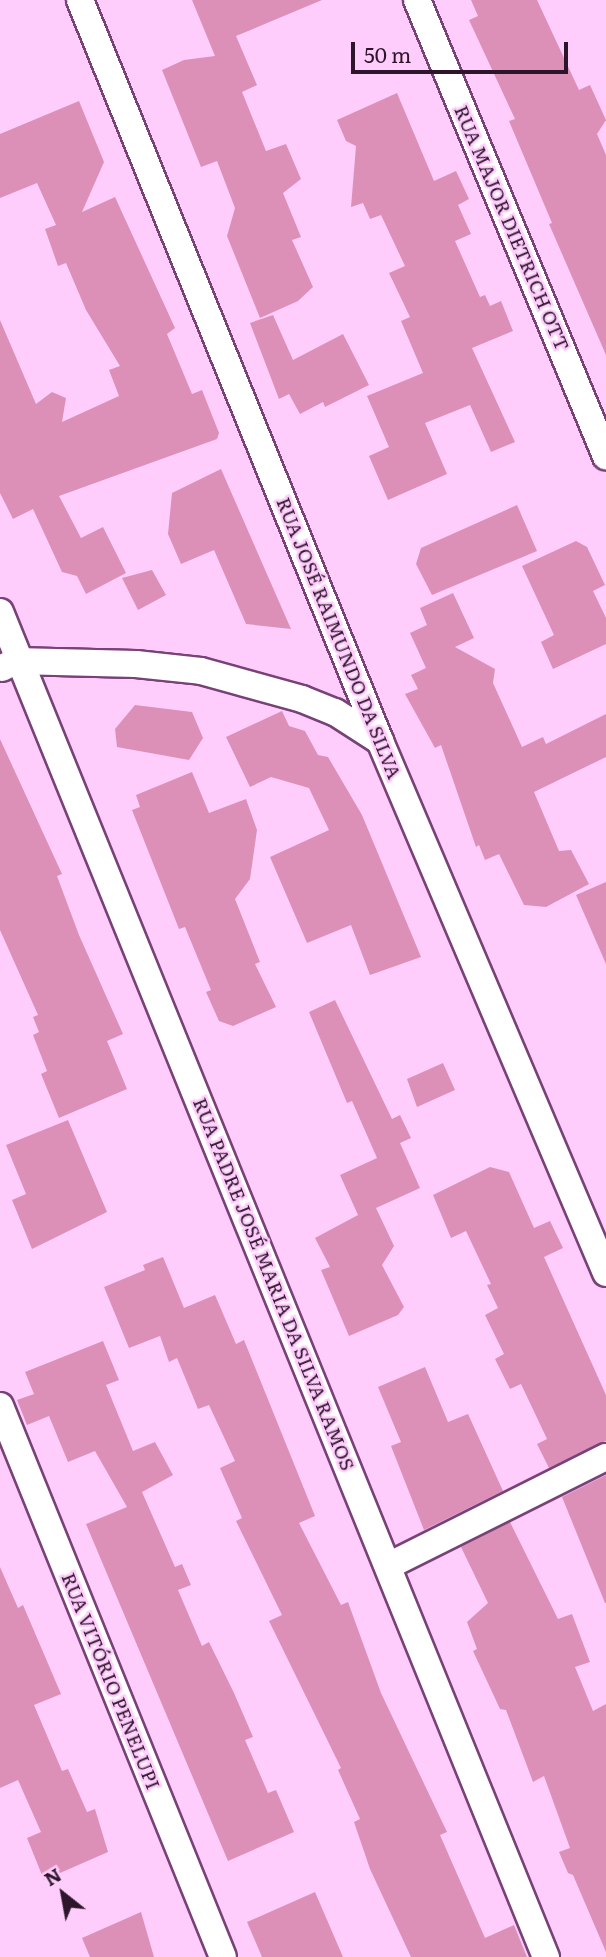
<!DOCTYPE html>
<html>
<head>
<meta charset="utf-8">
<style>
  body { margin:0 }
  #map { position:relative; width:606px; height:1957px; overflow:hidden; background:#ffcdfc; font-family:Literata,serif }
  div>[style] { position:absolute }
  [style*='--x'] { left:calc(var(--x)*1px); top:calc(var(--y)*1px); width:calc(var(--w)*1px); rotate:calc(var(--a)*1deg) }
  .building>* { inset:0; background:#dd90b7 }
  .roads { filter:drop-shadow(2px 0 #784277) drop-shadow(-2px 0 #784277) drop-shadow(0 2px #784277) drop-shadow(0 -2px #784277) }
  .minor>* { height:26px; margin:-13px; padding:0 13px; transform-origin:13px; border-radius:13px; background:#fff }
  span { translate:-50% -50%; white-space:nowrap; text-align:center; line-height:1.15; -webkit-text-stroke:5px #ffcdfc; paint-order:stroke }
  .street-label { font-size:19px; color:#2d162c }
  .north { position:absolute; left:28px; top:1859px; width:70px; height:70px; -webkit-text-stroke:5px #ffcdfc; paint-order:stroke; rotate:329deg; font-size:19px; font-weight:700; line-height:28px; text-align:center; color:#2d162c }
  .north::after { content:''; display:block; margin:auto; width:24px; height:32px; background:#2d162c; clip-path:polygon(50% 0,100% 100%,50% 72%,0 100%) }
  .scale { position:absolute; left:351px; top:42px; width:217px; height:32px; box-sizing:border-box; border:4px solid #2d162c; border-top:0; padding-left:9px; font-size:21px; line-height:24px; white-space:nowrap; color:#2d162c; -webkit-text-stroke:5px #ffcdfc; paint-order:stroke }
</style>
</head>
<body>
<div id="map">
  <div class="building">
    <div style="clip-path:polygon(192px 0,322px 0,236px 36px,257px 85px,242px 92px,266px 151px,286px 144px,301px 179px,283px 193px,301px 237px,292px 240px,313px 287px,298px 301px,260px 318px,227px 236px,235px 208px,217px 161px,201px 167px,162px 70px,184px 60px,215px 56px)"></div>
    <div style="clip-path:polygon(471px 0,537px 0,579px 90px,590px 85px,606px 120px,597px 134px,606px 155px,606px 355px,549px 224px,552px 223px,509px 121px,515px 119px,469px 20px,478px 16px)"></div>
    <div style="clip-path:polygon(397px 93px,434px 181px,456px 171px,469px 199px,458px 205px,471px 234px,455px 241px,480px 297px,485px 295px,490px 306px,501px 301px,513px 331px,472px 348px,515px 442px,491px 452px,470px 405px,425px 423px,447px 474px,388px 500px,369px 456px,389px 447px,367px 396px,423px 373px,401px 321px,410px 317px,389px 273px,405px 266px,381px 215px,370px 219px,363px 203px,351px 207px,356px 146px,346px 141px,337px 120px)"></div>
    <div style="clip-path:polygon(79px 101px,104px 162px,82px 212px,115px 197px,175px 328px,167px 334px,192px 394px,202px 390px,219px 433px,217px 439px,59px 496px,81px 538px,103px 527px,126px 573px,86px 594px,77px 576px,62px 572px,33px 509px,13px 519px,0 493px,0 320px,36px 404px,52px 392px,66px 398px,62px 422px,119px 396px,109px 370px,120px 366px,86px 310px,66px 263px,58px 266px,45px 229px,56px 225px,37px 183px,0 198px,0 134px)"></div>
    <div style="clip-path:polygon(273px 315px,293px 360px,343px 334px,369px 385px,325px 407px,323px 402px,300px 414px,289px 394px,279px 399px,250px 323px)"></div>
    <div style="clip-path:polygon(221px 469px,291px 629px,246px 624px,214px 550px,181px 564px,168px 534px,172px 493px)"></div>
    <div style="clip-path:polygon(517px 505px,537px 551px,432px 595px,416px 564px,421px 548px)"></div>
    <div style="clip-path:polygon(576px 541px,587px 547px,605px 585px,593px 591px,606px 618px,606px 644px,553px 669px,541px 642px,554px 635px,522px 566px)"></div>
    <div style="clip-path:polygon(152px 570px,166px 595px,138px 610px,122px 578px)"></div>
    <div style="clip-path:polygon(453px 593px,474px 638px,455px 647px,495px 669px,493px 683px,522px 747px,543px 737px,546px 744px,606px 714px,606px 757px,534px 792px,559px 851px,571px 850px,589px 884px,546px 907px,524px 905px,499px 854px,485px 860px,479px 845px,476px 847px,441px 745px,435px 748px,405px 694px,418px 689px,411px 675px,426px 668px,410px 633px,427px 625px,420px 608px)"></div>
    <div style="clip-path:polygon(135px 705px,192px 712px,203px 738px,189px 760px,117px 747px,115px 729px)"></div>
    <div style="clip-path:polygon(282px 711px,289px 726px,305px 731px,318px 755px,328px 757px,362px 815px,421px 957px,370px 975px,351px 925px,307px 943px,270px 857px,329px 830px,309px 788px,271px 777px,250px 787px,226px 737px)"></div>
    <div style="clip-path:polygon(0 739px,62px 874px,57px 876px,79px 935px,123px 1034px,107px 1041px,127px 1089px,59px 1118px,41px 1074px,47px 1071px,33px 1035px,39px 1032px,33px 1017px,38px 1015px,0 930px)"></div>
    <div style="clip-path:polygon(192px 772px,209px 813px,246px 799px,257px 830px,250px 879px,235px 899px,260px 962px,255px 964px,276px 1007px,233px 1026px,219px 1021px,206px 992px,211px 990px,185px 927px,179px 929px,132px 810px,140px 807px,136px 795px)"></div>
    <div style="clip-path:polygon(606px 882px,606px 964px,576px 895px)"></div>
    <div style="clip-path:polygon(335px 1000px,392px 1119px,400px 1115px,411px 1138px,400px 1143px,420px 1188px,376px 1208px,394px 1246px,382px 1265px,404px 1307px,398px 1315px,349px 1336px,321px 1270px,330px 1267px,315px 1238px,358px 1215px,340px 1175px,377px 1158px,352px 1101px,347px 1103px,309px 1012px)"></div>
    <div style="clip-path:polygon(443px 1063px,455px 1090px,417px 1107px,407px 1079px)"></div>
    <div style="clip-path:polygon(68px 1120px,107px 1212px,32px 1249px,12px 1200px,26px 1194px,6px 1145px)"></div>
    <div style="clip-path:polygon(490px 1167px,509px 1172px,534px 1228px,550px 1221px,563px 1248px,544px 1257px,606px 1395px,606px 1441px,549px 1468px,537px 1444px,547px 1439px,521px 1384px,510px 1389px,495px 1359px,504px 1354px,485px 1315px,498px 1308px,487px 1285px,491px 1284px,466px 1231px,451px 1238px,433px 1195px)"></div>
    <div style="clip-path:polygon(163px 1257px,184px 1308px,215px 1295px,236px 1344px,244px 1340px,315px 1516px,299px 1523px,341px 1605px,348px 1602px,381px 1693px,447px 1832px,440px 1835px,485px 1938px,514px 1925px,527px 1957px,411px 1957px,370px 1869px,354px 1822px,360px 1819px,338px 1770px,341px 1768px,269px 1621px,282px 1615px,236px 1521px,242px 1518px,220px 1468px,235px 1461px,209px 1405px,198px 1409px,177px 1358px,169px 1362px,160px 1336px,129px 1348px,104px 1287px,145px 1270px,143px 1265px)"></div>
    <div style="clip-path:polygon(103px 1341px,119px 1380px,106px 1385px,133px 1451px,155px 1442px,173px 1475px,142px 1492px,175px 1567px,182px 1564px,191px 1585px,178px 1590px,202px 1646px,209px 1642px,234px 1693px,253px 1737px,245px 1740px,268px 1793px,276px 1790px,294px 1832px,228px 1861px,86px 1524px,127px 1507px,95px 1451px,68px 1462px,49px 1416px,27px 1425px,17px 1400px,34px 1394px,25px 1372px)"></div>
    <div style="clip-path:polygon(425px 1367px,448px 1422px,468px 1414px,503px 1491px,424px 1530px,391px 1446px,401px 1442px,378px 1387px)"></div>
    <div style="clip-path:polygon(606px 1475px,606px 1603px,605px 1603px,562px 1497px)"></div>
    <div style="clip-path:polygon(510px 1522px,558px 1619px,572px 1614px,590px 1662px,575px 1667px,593px 1711px,606px 1704px,606px 1952px,573px 1875px,568px 1873px,559px 1852px,570px 1848px,544px 1776px,533px 1782px,506px 1710px,500px 1709px,473px 1651px,477px 1649px,467px 1622px,488px 1603px,461px 1547px)"></div>
    <div style="clip-path:polygon(0 1567px,18px 1608px,23px 1605px,61px 1694px,34px 1705px,62px 1771px,68px 1769px,87px 1812px,95px 1809px,108px 1852px,44px 1880px,27px 1838px,41px 1832px,18px 1780px,0 1788px)"></div>
    <div style="clip-path:polygon(315px 1892px,343px 1957px,262px 1957px,247px 1922px)"></div>
    <div style="clip-path:polygon(141px 1912px,154px 1957px,90px 1957px,82px 1938px)"></div>
  </div>
  <div class="roads">
    <div class="minor">
      <div style="--x:80;--y:0;--w:799;--a:67.96"></div>
      <div style="--x:380;--y:741;--w:578;--a:66.98"></div>
      <div style="--x:417;--y:0;--w:494;--a:67.5"></div>
      <div style="--x:0;--y:612;--w:1452;--a:67.91"></div>
      <div style="--x:2;--y:668;--w:16;--a:-27"></div>
      <div style="--x:16;--y:661;--w:120;--a:1.4"></div>
      <div style="--x:136;--y:664;--w:65;--a:6.1"></div>
      <div style="--x:201;--y:671;--w:105;--a:15.5"></div>
      <div style="--x:302;--y:699;--w:35;--a:22"></div>
      <div style="--x:335;--y:712;--w:54;--a:32.8"></div>
      <div style="--x:0;--y:1406;--w:594;--a:67.97"></div>
      <div style="--x:390;--y:1565;--w:241;--a:-26.6"></div>
    </div>
  </div>
  <div class="street-label">
    <span style="left:512px;top:228px;rotate:67deg">RUA MAJOR DIETRICH OTT</span>
    <span style="left:339px;top:638px;rotate:68deg">RUA JOSÉ RAIMUNDO DA SILVA</span>
    <span style="left:274px;top:1284px;rotate:68deg">RUA PADRE JOSÉ MARIA DA SILVA RAMOS</span>
    <span style="left:111px;top:1681px;rotate:68deg">RUA VITÓRIO PENELUPI</span>
  </div>
  <div class="north">N</div>
  <div class="scale">50 m</div>
</div>
</body>
</html>
